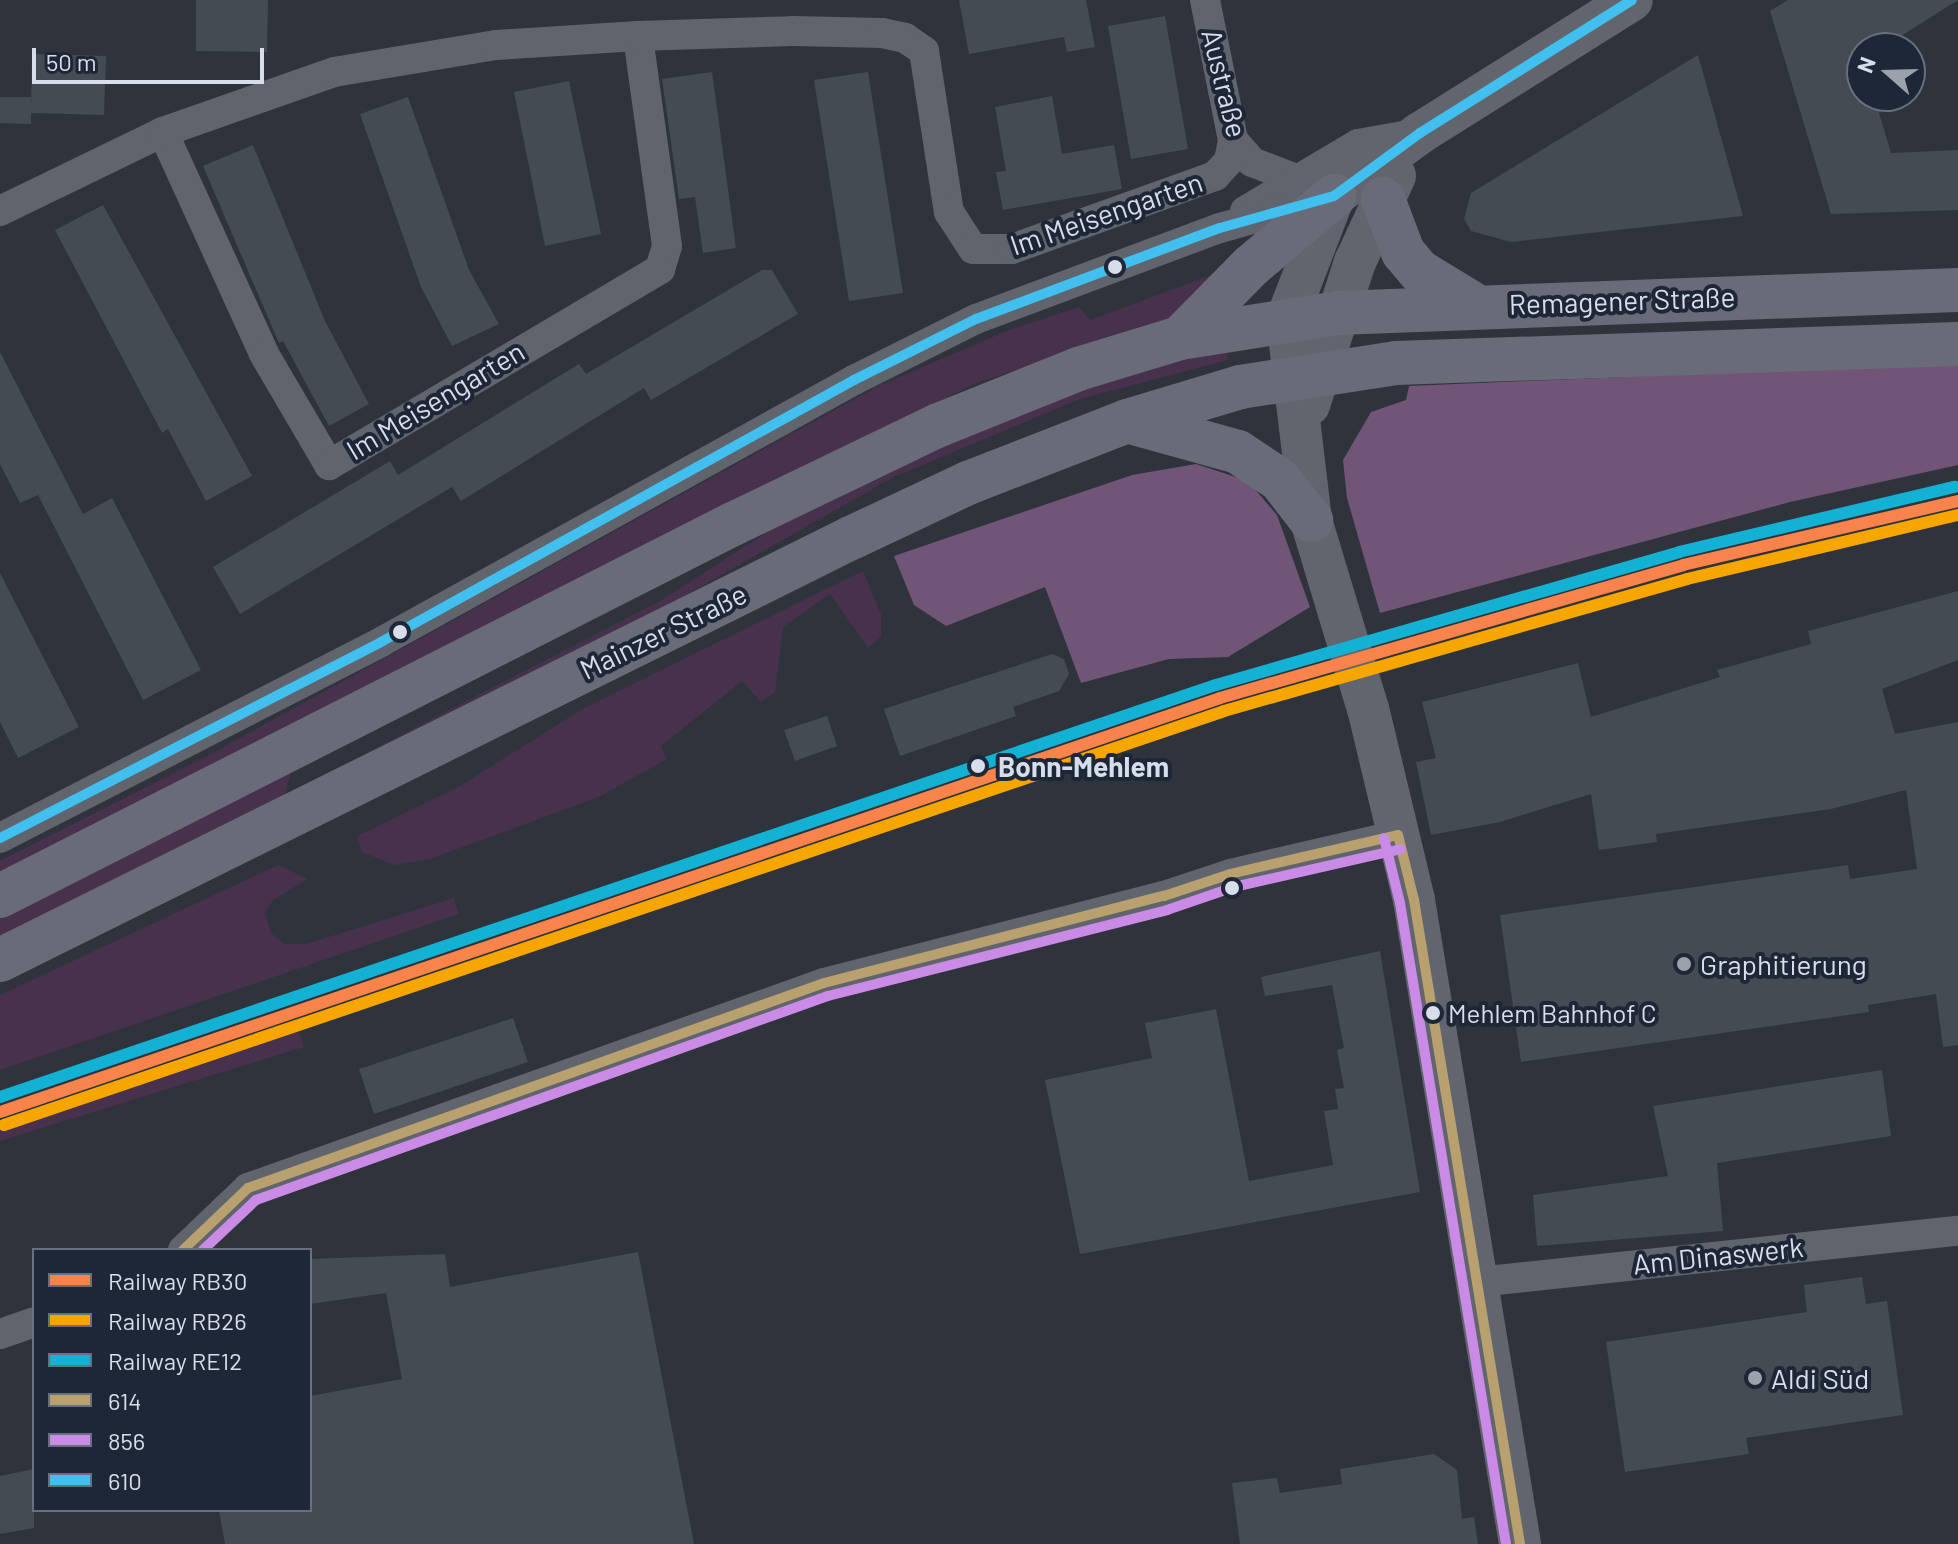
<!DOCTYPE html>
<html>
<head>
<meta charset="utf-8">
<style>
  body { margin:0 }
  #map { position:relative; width:1958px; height:1544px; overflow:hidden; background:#2e333c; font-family:Barlow,sans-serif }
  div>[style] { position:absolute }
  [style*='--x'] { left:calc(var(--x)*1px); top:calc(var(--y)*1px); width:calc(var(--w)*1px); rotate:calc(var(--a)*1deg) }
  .green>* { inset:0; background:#47314d }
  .forest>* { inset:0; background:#715577 }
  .building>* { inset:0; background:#454b53 }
  .street>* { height:30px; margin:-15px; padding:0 15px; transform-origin:15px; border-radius:15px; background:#60646c }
  .secondary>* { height:42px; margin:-21px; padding:0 21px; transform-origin:21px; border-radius:21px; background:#62656e }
  .primary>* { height:44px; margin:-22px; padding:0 22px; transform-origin:22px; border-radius:22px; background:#6a6b78 }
  .bus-1>* { height:10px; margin:-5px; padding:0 5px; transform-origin:5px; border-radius:5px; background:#b8a06f }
  .bus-2>* { height:10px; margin:-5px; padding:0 5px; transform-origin:5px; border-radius:5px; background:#ca8be6 }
  .bus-3>* { height:10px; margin:-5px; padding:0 5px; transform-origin:5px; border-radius:5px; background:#41bfef }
  .rail-1>* { height:12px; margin:-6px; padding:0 6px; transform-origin:6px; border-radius:6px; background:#f8844c }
  .rail-2>* { height:12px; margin:-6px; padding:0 6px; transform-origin:6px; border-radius:6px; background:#f7a600 }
  .rail-3>* { height:12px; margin:-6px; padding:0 6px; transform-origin:6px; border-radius:6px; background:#13b2d5 }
  .dots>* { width:22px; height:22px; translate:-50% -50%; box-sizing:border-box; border:4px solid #1e2737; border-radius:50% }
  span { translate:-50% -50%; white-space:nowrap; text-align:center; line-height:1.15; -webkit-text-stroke:8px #1e2737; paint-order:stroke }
  .bus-label { font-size:26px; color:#d8dee9 }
  .left { translate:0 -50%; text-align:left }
  .street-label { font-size:28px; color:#d8dee9 }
  .stop-label { font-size:28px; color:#d8dee9; font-weight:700 }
  .poi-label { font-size:28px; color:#d8dee9 }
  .legend { position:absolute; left:32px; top:1248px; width:280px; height:264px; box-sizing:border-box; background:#1e2737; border:2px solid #68707e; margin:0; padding:10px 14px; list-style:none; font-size:24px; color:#d8dee9 }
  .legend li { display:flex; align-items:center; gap:16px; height:40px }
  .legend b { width:40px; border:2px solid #68707e }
  .north { position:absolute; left:1846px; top:32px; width:80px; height:80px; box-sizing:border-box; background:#1e2737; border:2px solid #68707e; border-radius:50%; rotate:290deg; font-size:22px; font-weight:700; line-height:32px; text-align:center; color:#d8dee9 }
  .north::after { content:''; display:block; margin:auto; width:28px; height:36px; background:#9ca2ac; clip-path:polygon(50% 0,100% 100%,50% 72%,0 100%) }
  .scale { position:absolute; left:32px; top:48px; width:232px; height:36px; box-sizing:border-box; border:4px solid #d8dee9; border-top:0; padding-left:10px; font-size:24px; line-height:28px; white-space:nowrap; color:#d8dee9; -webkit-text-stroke:6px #1e2737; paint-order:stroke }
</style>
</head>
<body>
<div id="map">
  <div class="green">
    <div style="clip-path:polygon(1227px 269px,1191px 306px,1162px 322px,976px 383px,0 874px,0 861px,207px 756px,878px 386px,1009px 330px,1079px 307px,1090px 320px)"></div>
    <div style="clip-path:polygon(1227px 347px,1228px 360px,1080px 399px,892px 478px,663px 608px,348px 762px,660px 601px,769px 531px,1039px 401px)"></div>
    <div style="clip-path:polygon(863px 571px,881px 614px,881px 637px,868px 648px,830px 594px,783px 627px,775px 692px,761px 702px,742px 681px,661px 746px,667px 759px,599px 797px,430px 859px,394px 865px,362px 852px,357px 836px,460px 786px,584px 708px)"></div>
    <div style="clip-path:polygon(292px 769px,284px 798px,0 939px,0 918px)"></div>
    <div style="clip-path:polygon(278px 865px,308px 879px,273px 900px,265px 912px,271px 933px,285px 944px,306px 944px,454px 898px,459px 914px,0 1070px,0 995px)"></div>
    <div style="clip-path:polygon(295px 1021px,304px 1047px,0 1141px,0 1122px)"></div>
  </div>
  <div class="forest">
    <div style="clip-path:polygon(1958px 363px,1958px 465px,1790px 502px,1380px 613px,1347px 498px,1343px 460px,1371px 412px,1406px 400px,1409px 386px)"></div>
    <div style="clip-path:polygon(1196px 464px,1248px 481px,1277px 515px,1310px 607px,1228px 657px,1169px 659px,1081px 683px,1045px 587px,946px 626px,914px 605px,894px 556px,1132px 475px)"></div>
  </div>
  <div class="building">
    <div style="clip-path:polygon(196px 0,268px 0,267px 52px,196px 51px)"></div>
    <div style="clip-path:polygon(959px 0,1086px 0,1095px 47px,1067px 52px,1064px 37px,969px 54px)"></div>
    <div style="clip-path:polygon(1788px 0,1958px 0,1882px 48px,1862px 48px,1862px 96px,1874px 96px,1891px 153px,1958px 150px,1958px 210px,1831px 214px,1770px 11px)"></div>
    <div style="clip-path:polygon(1165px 16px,1188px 149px,1131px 159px,1108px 26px)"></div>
    <div style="clip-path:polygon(32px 54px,106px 56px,104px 115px,31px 113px,31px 124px,0 123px,0 97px,31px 97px,31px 111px)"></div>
    <div style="clip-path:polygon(1698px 55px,1743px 216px,1511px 242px,1471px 231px,1464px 219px,1471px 193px)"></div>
    <div style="clip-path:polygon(712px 72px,736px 248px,703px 253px,695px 197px,679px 199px,662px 79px)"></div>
    <div style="clip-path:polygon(868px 72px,903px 293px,849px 301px,814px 80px)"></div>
    <div style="clip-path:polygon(569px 81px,601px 234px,545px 246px,514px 92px)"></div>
    <div style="clip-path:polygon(1052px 96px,1062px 154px,1114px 145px,1122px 189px,1003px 210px,996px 172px,1006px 171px,995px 107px)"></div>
    <div style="clip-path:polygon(408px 97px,469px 270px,499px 324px,452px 346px,421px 287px,360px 114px)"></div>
    <div style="clip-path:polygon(253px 145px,325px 321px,369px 404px,329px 426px,283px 341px,279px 343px,203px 166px)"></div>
    <div style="clip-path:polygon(103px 205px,252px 476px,206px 501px,168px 429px,162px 433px,55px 230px)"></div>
    <div style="clip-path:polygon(762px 270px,772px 270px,798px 314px,651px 400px,644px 388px,461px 501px,452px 487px,240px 614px,213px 567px,390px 461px,398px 475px,579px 364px,586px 374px)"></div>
    <div style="clip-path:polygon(0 352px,83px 514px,112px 498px,201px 670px,143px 700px,38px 495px,20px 503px,0 464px)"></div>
    <div style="clip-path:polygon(0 573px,79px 727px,18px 758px,0 722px)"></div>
    <div style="clip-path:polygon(1958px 591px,1958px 660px,1882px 689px,1895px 734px,1958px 722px,1958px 1045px,1943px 1047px,1936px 994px,1868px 1005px,1869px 1012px,1521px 1062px,1500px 915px,1848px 865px,1850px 879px,1917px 869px,1906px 790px,1831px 809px,1656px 834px,1657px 842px,1599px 850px,1591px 794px,1500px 822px,1431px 835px,1416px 762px,1436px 758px,1422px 702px,1578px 663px,1591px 717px,1720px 677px,1717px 670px,1811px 644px,1808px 631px)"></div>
    <div style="clip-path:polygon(1052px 654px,1064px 659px,1069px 674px,1059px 691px,1013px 707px,1016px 716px,900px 756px,884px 709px)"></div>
    <div style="clip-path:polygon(827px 716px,837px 746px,795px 761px,784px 730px)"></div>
    <div style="clip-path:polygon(1380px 951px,1420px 1192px,1080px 1254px,1045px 1080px,1152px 1058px,1145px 1023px,1216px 1009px,1249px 1181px,1333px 1165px,1324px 1111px,1338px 1109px,1335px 1089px,1344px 1088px,1337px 1050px,1344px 1048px,1332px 985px,1265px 996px,1261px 977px)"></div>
    <div style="clip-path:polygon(513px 1018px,528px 1062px,374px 1114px,359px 1069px)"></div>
    <div style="clip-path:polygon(1882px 1070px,1891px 1136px,1717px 1163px,1723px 1231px,1537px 1246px,1533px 1195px,1668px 1176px,1653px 1106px)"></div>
    <div style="clip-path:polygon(638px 1252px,694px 1544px,225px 1544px,219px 1510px,310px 1510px,310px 1396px,402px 1379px,386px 1293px,310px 1304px,310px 1259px,445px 1254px,450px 1287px)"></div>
    <div style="clip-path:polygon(1862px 1277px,1866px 1304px,1887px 1301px,1903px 1415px,1746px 1438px,1749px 1454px,1625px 1472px,1606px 1342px,1807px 1312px,1804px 1285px)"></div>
    <div style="clip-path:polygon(1434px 1454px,1457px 1470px,1462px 1519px,1474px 1517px,1478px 1544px,1240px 1544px,1232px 1483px,1277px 1478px,1280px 1493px,1342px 1484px,1340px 1469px)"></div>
    <div style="clip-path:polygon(34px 1469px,34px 1528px,0 1534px,0 1476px)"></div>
  </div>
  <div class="street">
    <div style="--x:1205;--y:0;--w:143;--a:78.7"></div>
    <div style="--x:1233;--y:140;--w:29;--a:49"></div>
    <div style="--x:1252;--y:162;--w:47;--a:21.1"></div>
    <div style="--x:163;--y:132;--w:244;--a:65.5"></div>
    <div style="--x:264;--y:354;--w:129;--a:59.6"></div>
    <div style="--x:329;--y:465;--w:385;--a:-30.6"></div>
    <div style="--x:660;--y:269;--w:24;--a:-73"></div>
    <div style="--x:667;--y:246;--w:212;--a:-97.9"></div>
    <div style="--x:0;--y:211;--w:181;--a:-25.9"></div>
    <div style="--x:163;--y:132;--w:181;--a:-19.3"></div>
    <div style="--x:334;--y:72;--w:164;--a:-9.5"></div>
    <div style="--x:496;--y:45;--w:142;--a:-3.6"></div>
    <div style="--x:638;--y:36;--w:155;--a:-1.8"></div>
    <div style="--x:793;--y:31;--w:89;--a:1.3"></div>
    <div style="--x:882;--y:33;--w:24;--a:12"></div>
    <div style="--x:905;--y:38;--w:23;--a:34"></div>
    <div style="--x:924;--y:51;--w:163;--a:81.2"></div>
    <div style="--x:949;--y:212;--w:44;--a:57"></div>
    <div style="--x:973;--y:249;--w:39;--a:0"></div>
    <div style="--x:1012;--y:249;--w:216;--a:-19.8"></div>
    <div style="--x:1215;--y:176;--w:21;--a:-47"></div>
    <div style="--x:1229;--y:161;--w:21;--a:-79"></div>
    <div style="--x:1245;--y:211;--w:131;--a:-30.7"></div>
    <div style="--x:1358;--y:144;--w:57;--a:-10.1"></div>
    <div style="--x:0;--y:838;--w:428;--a:-27.2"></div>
    <div style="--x:381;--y:642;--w:541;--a:-28.98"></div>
    <div style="--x:854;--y:380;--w:136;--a:-26.6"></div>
    <div style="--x:976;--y:319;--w:260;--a:-20.5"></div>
    <div style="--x:1220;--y:228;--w:104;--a:-15.6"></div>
    <div style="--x:183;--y:1250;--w:90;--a:-43.6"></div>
    <div style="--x:248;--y:1188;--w:611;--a:-19.59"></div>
    <div style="--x:824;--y:983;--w:351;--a:-14.4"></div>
    <div style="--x:1164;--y:896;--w:70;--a:-18.4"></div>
    <div style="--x:1230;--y:874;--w:172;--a:-13.1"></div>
    <div style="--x:1478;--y:1282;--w:483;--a:-6.1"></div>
    <div style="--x:0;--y:1334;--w:36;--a:-19"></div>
  </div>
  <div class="secondary">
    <div style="--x:1309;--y:405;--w:150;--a:-72.2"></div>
    <div style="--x:1355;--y:262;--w:95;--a:-65.1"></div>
    <div style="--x:1520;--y:1544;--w:653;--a:-99.35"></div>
    <div style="--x:1414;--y:900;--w:196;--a:-103.5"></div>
    <div style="--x:1368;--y:709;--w:197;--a:-106.8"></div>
    <div style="--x:1311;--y:520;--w:203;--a:-96.8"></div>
    <div style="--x:1287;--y:318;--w:131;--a:-68.9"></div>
    <div style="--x:1334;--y:196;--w:107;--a:-36.2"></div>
    <div style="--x:1420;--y:133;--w:250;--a:-32.1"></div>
  </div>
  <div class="primary">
    <div style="--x:1383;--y:199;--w:57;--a:69.3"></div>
    <div style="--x:1403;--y:252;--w:25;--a:50"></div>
    <div style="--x:1419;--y:271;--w:63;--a:31.4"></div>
    <div style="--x:1180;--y:338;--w:101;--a:-45.4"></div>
    <div style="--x:1251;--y:266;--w:109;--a:-40.1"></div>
    <div style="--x:1127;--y:421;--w:115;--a:15.6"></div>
    <div style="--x:1238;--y:452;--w:50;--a:33.7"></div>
    <div style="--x:1280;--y:480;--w:51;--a:52.2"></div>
    <div style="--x:0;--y:896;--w:822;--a:-26.91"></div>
    <div style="--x:733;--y:524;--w:229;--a:-25.7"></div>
    <div style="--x:939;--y:425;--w:150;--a:-21.9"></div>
    <div style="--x:1078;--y:369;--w:107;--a:-16.9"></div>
    <div style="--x:1180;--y:338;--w:159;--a:-9"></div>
    <div style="--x:1337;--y:313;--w:621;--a:-2.12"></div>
    <div style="--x:0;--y:960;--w:950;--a:-26.38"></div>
    <div style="--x:851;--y:538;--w:129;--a:-25.2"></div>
    <div style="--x:968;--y:483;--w:171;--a:-21.3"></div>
    <div style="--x:1127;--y:421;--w:118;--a:-16.7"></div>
    <div style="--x:1240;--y:387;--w:158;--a:-8.7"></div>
    <div style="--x:1396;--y:363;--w:562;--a:-1.94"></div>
  </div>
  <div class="bus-1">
    <div style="--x:1398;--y:835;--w:67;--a:76.2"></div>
    <div style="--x:1414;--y:900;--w:653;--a:80.65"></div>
    <div style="--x:183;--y:1250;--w:90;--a:-43.6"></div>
    <div style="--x:248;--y:1188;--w:611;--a:-19.59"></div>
    <div style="--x:824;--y:983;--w:351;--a:-14.4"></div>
    <div style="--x:1164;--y:896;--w:70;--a:-18.4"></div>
    <div style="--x:1230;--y:874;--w:172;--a:-13.1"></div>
  </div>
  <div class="bus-2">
    <div style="--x:1384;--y:838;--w:67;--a:76.2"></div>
    <div style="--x:1400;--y:903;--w:650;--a:80.61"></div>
    <div style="--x:203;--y:1250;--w:73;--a:-43.3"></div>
    <div style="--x:256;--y:1200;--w:607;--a:-19.63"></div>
    <div style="--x:828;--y:996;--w:350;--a:-14.2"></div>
    <div style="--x:1167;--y:910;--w:71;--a:-18.9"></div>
    <div style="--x:1234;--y:887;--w:171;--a:-12.8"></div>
  </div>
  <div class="bus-3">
    <div style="--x:0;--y:838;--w:428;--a:-27.2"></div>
    <div style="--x:381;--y:642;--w:541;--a:-28.98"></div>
    <div style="--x:854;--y:380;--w:136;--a:-26.6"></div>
    <div style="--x:976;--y:319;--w:260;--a:-20.5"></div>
    <div style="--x:1220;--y:228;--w:118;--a:-15.7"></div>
    <div style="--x:1334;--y:196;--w:107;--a:-36.2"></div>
    <div style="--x:1420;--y:133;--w:250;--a:-32.1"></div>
  </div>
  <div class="rail-1">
    <div style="--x:0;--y:1112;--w:1288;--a:-18.74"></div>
    <div style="--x:1220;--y:698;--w:482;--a:-16"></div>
    <div style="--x:1683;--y:565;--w:282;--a:-13.1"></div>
  </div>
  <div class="rail-2">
    <div style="--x:4;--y:1125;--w:1288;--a:-18.74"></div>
    <div style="--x:1224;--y:711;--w:481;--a:-15.9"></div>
    <div style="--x:1687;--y:579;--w:278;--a:-13.3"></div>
  </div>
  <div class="rail-3">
    <div style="--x:0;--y:1097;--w:1284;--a:-18.72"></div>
    <div style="--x:1216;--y:685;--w:482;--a:-16"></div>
    <div style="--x:1679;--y:552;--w:284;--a:-13.3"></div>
  </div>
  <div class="dots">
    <div style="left:1115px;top:267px;background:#d8dee9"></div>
    <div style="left:400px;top:632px;background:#d8dee9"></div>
    <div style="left:978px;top:766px;background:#d8dee9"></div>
    <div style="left:1232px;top:888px;background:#d8dee9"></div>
    <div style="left:1684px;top:964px;background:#9ca2ac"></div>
    <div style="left:1433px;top:1013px;background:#d8dee9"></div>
    <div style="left:1755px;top:1378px;background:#9ca2ac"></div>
  </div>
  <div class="bus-label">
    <span class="left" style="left:1448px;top:1013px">Mehlem Bahnhof C</span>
  </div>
  <div class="street-label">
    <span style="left:1225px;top:83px;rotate:76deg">Austraße</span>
    <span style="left:1106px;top:213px;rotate:-19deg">Im Meisengarten</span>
    <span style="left:1622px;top:300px;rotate:-2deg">Remagener Straße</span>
    <span style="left:435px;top:400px;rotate:-31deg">Im Meisengarten</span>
    <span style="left:663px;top:631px;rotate:-26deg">Mainzer Straße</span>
    <span style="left:1718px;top:1255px;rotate:-6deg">Am Dinaswerk</span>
  </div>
  <div class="stop-label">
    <span class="left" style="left:998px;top:766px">Bonn-Mehlem</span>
  </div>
  <div class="poi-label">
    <span class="left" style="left:1700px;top:964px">Graphitierung</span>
    <span class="left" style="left:1771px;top:1378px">Aldi Süd</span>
  </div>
  <ul class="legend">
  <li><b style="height:10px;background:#f8844c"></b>Railway RB30</li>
  <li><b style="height:10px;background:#f7a600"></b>Railway RB26</li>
  <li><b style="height:10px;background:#13b2d5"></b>Railway RE12</li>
  <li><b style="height:10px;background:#b8a06f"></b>614</li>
  <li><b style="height:10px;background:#ca8be6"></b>856</li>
  <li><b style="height:10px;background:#41bfef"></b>610</li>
  </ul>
  <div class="north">N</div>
  <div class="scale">50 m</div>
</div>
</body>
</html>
